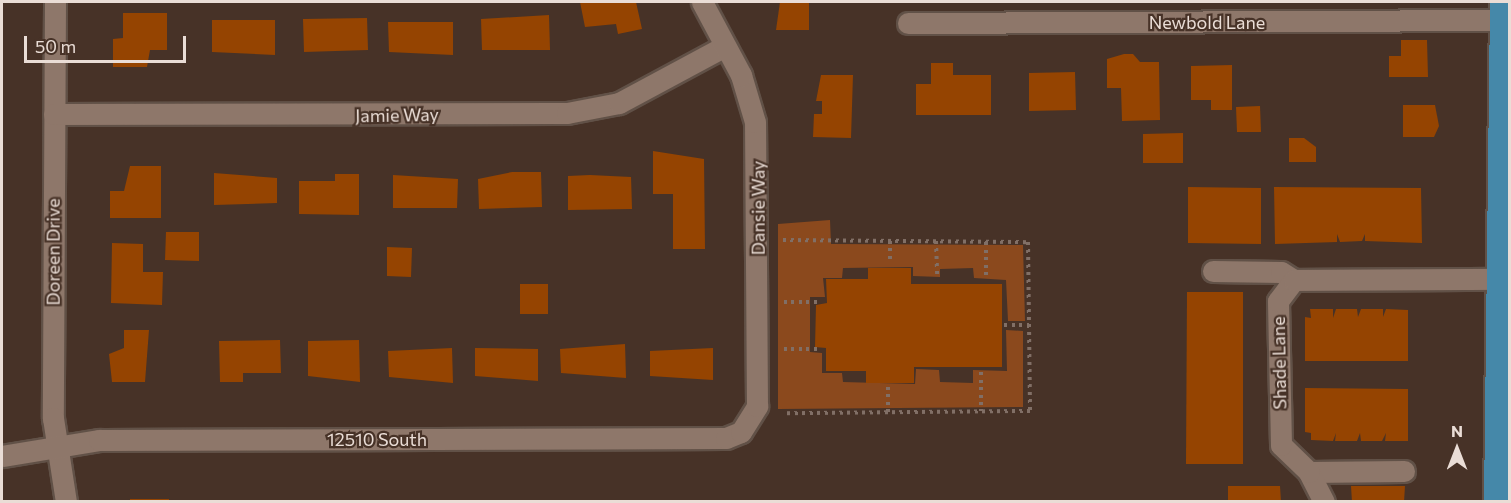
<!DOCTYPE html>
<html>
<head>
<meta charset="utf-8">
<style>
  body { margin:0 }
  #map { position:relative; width:1511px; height:503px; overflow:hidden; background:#473227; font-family:Commissioner,sans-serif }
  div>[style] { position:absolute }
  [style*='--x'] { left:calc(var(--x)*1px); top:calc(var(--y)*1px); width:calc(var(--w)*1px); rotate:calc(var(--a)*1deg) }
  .green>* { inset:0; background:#8b491d }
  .building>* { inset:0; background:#954401 }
  .path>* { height:4px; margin-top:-2px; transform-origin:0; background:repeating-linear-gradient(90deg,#816f66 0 3px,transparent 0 7.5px) }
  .roads { filter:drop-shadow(2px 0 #615147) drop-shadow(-2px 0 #615147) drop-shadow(0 2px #615147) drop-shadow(0 -2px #615147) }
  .street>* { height:21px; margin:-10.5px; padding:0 10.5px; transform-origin:10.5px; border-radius:10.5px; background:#8e776a }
  .primary>* { height:33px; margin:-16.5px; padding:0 16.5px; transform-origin:16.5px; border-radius:16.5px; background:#4588a9 }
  span { translate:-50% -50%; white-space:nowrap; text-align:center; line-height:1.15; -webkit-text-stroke:4.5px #473227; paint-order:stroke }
  .street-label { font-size:18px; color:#eaddd6 }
  .frame { position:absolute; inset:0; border:3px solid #eaddd6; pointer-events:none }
  .north { position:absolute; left:1427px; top:419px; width:60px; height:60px; -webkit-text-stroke:4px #473227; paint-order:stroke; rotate:0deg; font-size:16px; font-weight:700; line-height:24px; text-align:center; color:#eaddd6 }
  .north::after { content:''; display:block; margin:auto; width:21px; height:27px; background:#eaddd6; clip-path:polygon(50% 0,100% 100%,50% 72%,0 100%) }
  .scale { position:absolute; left:24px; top:36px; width:162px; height:27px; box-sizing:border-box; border:3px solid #eaddd6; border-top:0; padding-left:8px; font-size:18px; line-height:21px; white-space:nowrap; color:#eaddd6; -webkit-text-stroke:4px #473227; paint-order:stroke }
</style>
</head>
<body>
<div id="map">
  <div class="green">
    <div style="clip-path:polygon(830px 220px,831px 244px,1023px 245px,1025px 321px,1008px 321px,1006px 280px,974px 278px,973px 268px,940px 269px,940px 277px,913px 276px,913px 267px,843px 268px,842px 278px,823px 278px,825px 297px,810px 297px,810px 352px,822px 353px,822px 373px,842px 373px,843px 382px,915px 384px,916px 369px,939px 370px,940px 382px,973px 383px,973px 370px,1007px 371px,1006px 330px,1023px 331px,1023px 407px,778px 409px,778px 224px)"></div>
  </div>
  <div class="building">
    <div style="clip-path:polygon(580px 2px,636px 2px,642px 29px,618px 34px,616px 24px,585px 27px)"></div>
    <div style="clip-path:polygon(780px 2px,809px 2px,809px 30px,776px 30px)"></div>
    <div style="clip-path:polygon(123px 13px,167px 13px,167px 50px,150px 50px,147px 67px,113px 67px,113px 39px,123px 38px)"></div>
    <div style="clip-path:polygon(549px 15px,550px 50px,482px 50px,481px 19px)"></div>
    <div style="clip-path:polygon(367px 18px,368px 50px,304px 52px,303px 19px)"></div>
    <div style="clip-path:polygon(212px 20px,275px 20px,275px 55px,212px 52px)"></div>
    <div style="clip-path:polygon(388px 22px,453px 22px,453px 55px,389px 52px)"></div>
    <div style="clip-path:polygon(1401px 40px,1427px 40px,1428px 77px,1389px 77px,1389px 56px,1401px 56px)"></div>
    <div style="clip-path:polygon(1124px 54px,1133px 54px,1140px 62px,1159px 62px,1160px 120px,1122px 121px,1121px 88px,1107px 88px,1107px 59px)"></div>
    <div style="clip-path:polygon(931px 63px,953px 63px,953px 75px,991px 75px,991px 115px,916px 115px,916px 84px,931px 84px)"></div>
    <div style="clip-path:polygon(1232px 65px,1232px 110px,1211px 110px,1211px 100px,1191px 100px,1191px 66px)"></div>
    <div style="clip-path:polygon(1075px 72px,1076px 110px,1029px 111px,1029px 73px)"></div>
    <div style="clip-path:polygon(821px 75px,853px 75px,851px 138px,813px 137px,814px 114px,822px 114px,822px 101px,816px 101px)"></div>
    <div style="clip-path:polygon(1403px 105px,1435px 105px,1439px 126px,1434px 137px,1403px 137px)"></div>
    <div style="clip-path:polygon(1260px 106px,1261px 132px,1237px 132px,1236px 107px)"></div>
    <div style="clip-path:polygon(1183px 133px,1183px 163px,1143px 163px,1143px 134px)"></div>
    <div style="clip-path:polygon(1289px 138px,1304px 138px,1316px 147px,1316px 162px,1289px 162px)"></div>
    <div style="clip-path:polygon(653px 151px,704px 159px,705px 249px,673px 249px,673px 194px,653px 194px)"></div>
    <div style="clip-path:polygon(130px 166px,161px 166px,161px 218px,110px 218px,110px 191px,124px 191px)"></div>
    <div style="clip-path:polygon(512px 172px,541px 172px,542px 207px,479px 209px,478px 179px)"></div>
    <div style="clip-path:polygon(214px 173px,277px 178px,277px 203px,214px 205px)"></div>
    <div style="clip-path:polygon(335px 174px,359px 174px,359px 215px,299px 214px,299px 181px,335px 181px)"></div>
    <div style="clip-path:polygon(393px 175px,458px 179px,457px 208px,393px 208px)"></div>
    <div style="clip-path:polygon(590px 175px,631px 177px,632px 209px,568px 210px,568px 176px)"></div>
    <div style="clip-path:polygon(1188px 187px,1261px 188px,1261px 244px,1188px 243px)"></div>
    <div style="clip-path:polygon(1274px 187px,1421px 188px,1422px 243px,1365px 241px,1365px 234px,1362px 241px,1340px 242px,1337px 234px,1337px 242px,1275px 244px)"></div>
    <div style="clip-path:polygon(166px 232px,199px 232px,199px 261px,165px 260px)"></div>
    <div style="clip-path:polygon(112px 243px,143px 244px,143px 272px,163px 272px,162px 305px,111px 303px)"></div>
    <div style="clip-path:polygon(387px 247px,412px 248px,411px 277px,387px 276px)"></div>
    <div style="clip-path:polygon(868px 268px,911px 268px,911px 284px,1002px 284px,1002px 367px,914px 367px,914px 383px,866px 383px,866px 371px,826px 371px,826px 348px,815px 347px,816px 305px,827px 303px,826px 279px,868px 279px)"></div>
    <div style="clip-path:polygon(520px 284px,548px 284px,548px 314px,520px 314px)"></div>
    <div style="clip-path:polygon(1187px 292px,1243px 292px,1243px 464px,1186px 464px)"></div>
    <div style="clip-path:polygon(1310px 309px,1333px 309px,1333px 318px,1336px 309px,1357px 309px,1358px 317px,1361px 309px,1383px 309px,1383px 317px,1386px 309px,1408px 310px,1408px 361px,1305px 361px,1305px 317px,1311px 318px)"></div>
    <div style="clip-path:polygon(124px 330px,149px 330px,145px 382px,112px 382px,109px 354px,124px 348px)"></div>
    <div style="clip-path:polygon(280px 340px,281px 373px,243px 373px,243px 382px,220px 382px,219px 341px)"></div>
    <div style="clip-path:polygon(359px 340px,360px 382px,308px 376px,308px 341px)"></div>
    <div style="clip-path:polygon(625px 344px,626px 378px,561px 373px,560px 349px)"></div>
    <div style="clip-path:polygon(452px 348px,453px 383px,389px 377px,388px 351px)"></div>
    <div style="clip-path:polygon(475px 348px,538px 349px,538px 381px,475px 376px)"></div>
    <div style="clip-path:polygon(713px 348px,713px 380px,650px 376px,650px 351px)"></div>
    <div style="clip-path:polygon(1305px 388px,1408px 389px,1408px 441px,1385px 441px,1386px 433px,1382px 441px,1361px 441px,1360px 433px,1357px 441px,1335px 441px,1336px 433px,1333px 441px,1311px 440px,1311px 433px,1305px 432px)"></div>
    <div style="clip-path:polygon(1228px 486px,1280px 486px,1281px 502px,1228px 502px)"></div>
    <div style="clip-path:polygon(1351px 486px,1405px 486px,1404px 502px,1352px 502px)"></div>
    <div style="clip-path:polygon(130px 499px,169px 499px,169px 502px,130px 502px)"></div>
  </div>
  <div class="path">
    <div style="--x:783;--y:240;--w:245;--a:0.5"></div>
    <div style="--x:1028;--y:242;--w:169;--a:89.3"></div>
    <div style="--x:1030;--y:411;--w:246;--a:179.5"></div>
    <div style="--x:890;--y:241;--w:23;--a:90"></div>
    <div style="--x:936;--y:241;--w:36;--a:88"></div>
    <div style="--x:986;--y:242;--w:38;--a:90"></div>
    <div style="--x:784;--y:302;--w:37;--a:0"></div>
    <div style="--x:1004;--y:325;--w:25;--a:0"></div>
    <div style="--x:784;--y:349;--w:37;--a:0"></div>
    <div style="--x:981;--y:372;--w:39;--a:90"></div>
    <div style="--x:888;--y:387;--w:25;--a:90"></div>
  </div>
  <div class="roads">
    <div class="street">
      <div style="--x:55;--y:2;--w:416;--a:90.3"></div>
      <div style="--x:53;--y:418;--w:85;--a:81.2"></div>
      <div style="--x:908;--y:23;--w:598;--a:-0.29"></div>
      <div style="--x:54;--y:114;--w:513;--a:-0.11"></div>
      <div style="--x:567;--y:113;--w:53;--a:-10.9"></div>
      <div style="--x:619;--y:103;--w:120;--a:-28.3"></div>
      <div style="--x:1213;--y:271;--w:68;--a:0.8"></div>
      <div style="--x:1281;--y:272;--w:15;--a:32"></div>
      <div style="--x:2;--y:456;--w:98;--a:-9.4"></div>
      <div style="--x:99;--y:440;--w:627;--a:-0.18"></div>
      <div style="--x:726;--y:438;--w:16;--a:-22"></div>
      <div style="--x:741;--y:432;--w:31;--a:-58"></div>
      <div style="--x:757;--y:406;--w:284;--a:-90.4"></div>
      <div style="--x:755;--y:122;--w:49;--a:-106.6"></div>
      <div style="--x:741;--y:75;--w:83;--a:-118.1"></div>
      <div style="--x:1309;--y:472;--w:95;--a:-0.6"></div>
      <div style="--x:1324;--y:502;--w:34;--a:-117"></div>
      <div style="--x:1309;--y:472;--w:39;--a:-136"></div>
      <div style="--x:1281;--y:445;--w:144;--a:-91.2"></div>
      <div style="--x:1278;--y:301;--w:26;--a:-53"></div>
      <div style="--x:1294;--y:280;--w:209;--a:-0.3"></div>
    </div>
    <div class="primary">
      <div style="--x:1500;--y:502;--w:500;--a:-89.31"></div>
    </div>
  </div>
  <div class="street-label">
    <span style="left:1207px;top:22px">Newbold Lane</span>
    <span style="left:397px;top:115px;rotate:-1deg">Jamie Way</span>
    <span style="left:758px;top:208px;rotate:-90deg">Dansie Way</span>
    <span style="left:53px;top:252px;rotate:-90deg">Doreen Drive</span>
    <span style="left:1279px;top:363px;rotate:-91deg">Shade Lane</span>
    <span style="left:377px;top:439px">12510 South</span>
  </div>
  <div class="frame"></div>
  <div class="north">N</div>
  <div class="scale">50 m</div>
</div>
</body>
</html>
